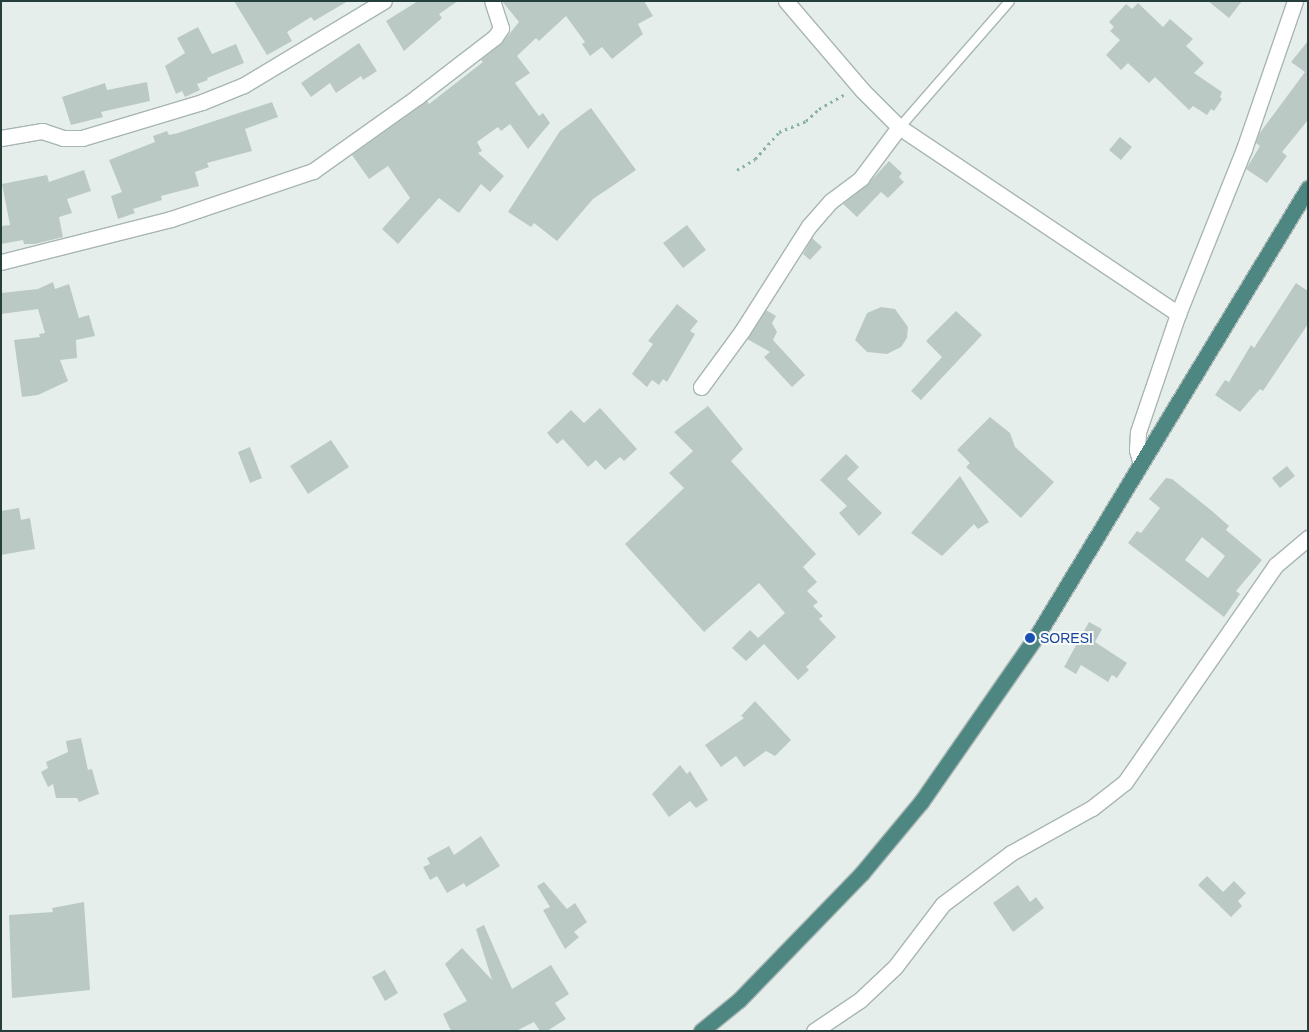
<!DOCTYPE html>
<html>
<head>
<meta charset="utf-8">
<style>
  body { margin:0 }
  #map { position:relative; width:1309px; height:1032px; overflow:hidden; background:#e6eeeb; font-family:Arial,sans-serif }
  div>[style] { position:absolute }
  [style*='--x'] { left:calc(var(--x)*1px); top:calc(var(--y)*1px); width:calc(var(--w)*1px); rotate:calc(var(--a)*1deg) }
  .building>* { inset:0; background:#bbc9c5 }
  .path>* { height:3px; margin-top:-1.5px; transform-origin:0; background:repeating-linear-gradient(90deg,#87b1a9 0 2.5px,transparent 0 6.5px) }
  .roads { filter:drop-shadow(1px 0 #a8b6b3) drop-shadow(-1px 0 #a8b6b3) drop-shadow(0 1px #a8b6b3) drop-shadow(0 -1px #a8b6b3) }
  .service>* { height:9px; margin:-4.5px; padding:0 4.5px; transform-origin:4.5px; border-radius:4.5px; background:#fff }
  .minor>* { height:15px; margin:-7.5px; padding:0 7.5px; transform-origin:7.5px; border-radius:7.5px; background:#fff }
  .trunk>* { height:15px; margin:-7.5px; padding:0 7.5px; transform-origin:7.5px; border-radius:7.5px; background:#4e8781 }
  .dots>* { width:14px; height:14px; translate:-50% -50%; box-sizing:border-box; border:2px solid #f7faf9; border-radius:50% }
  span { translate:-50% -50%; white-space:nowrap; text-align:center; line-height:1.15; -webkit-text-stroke:4px #f7faf9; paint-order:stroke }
  .transit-label { font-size:14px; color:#164399 }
  .left { translate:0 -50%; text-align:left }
  .frame { position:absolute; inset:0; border:2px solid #25403c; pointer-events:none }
</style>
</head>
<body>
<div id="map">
  <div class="building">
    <div style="clip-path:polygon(234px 1px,348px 1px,314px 21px,311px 17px,287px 32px,292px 41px,267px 55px)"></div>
    <div style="clip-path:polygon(418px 1px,458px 1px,439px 14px,442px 18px,404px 51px,386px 21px)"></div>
    <div style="clip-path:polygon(502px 1px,644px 1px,653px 16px,638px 24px,643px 34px,612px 59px,602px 47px,590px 56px,582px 44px,585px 42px,566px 16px,539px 41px,536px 38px,517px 56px,530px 73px,515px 83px,539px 116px,543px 113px,550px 123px,528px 149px,510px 124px,501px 131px,498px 127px,477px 142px,482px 151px,478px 153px,504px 176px,490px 192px,481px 184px,459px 213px,439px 198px,398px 244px,382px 229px,410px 198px,388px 166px,369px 179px,352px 155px,427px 101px,429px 104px,483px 62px,481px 60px,501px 44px,519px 22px)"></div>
    <div style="clip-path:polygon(1208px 1px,1242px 1px,1229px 18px)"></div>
    <div style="clip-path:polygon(1138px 3px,1163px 27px,1170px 19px,1193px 39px,1186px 46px,1204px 63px,1194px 73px,1222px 92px,1220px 97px,1222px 99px,1214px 111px,1211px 109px,1207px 115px,1193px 106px,1189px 110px,1155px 77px,1149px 83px,1128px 63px,1121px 70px,1106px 55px,1120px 40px,1110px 31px,1114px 27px,1109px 22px,1126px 4px,1132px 9px)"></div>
    <div style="clip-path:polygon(198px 27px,212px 54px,236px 44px,244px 63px,207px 78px,208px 80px,197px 84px,200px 90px,185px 97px,182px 91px,176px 94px,165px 66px,185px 53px,177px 38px)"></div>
    <div style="clip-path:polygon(1308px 41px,1308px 120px,1282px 152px,1287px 156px,1267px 183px,1246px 169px,1260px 146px,1256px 143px,1259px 134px,1305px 72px,1291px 62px)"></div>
    <div style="clip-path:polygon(359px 43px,377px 71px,363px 80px,361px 76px,336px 93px,330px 83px,311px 97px,301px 83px)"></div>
    <div style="clip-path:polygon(147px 82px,150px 101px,101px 112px,103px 117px,71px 125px,62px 97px,105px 83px,107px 90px)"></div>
    <div style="clip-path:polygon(272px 102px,278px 117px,245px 129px,252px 151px,207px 163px,209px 167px,195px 172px,199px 186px,161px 196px,162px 200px,133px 209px,135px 213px,118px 219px,111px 196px,122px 192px,109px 160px,155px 142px,153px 136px,167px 131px,169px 135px,178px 133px)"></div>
    <div style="clip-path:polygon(591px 108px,636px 170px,593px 199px,557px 241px,534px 223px,531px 227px,508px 212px,560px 131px)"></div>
    <div style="clip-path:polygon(1120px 137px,1132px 147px,1121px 160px,1109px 150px)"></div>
    <div style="clip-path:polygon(889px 161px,902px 173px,899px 177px,904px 182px,888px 198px,881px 192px,857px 217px,843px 204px,867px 185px)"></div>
    <div style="clip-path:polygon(84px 170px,91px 191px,67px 199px,72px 213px,59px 217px,63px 237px,35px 244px,24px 244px,23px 240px,1px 244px,1px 226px,10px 225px,2px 184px,47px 175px,49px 182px)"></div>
    <div style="clip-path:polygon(687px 225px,706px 250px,683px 268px,663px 243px)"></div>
    <div style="clip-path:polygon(812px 238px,822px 247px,810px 260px,803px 254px)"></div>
    <div style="clip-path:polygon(53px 282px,55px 289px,69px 284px,79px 318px,89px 315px,95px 336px,76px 340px,77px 358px,60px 360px,68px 381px,38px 395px,22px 397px,14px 340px,40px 337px,39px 334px,45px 333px,38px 309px,1px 314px,1px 293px,38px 289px)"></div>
    <div style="clip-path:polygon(1296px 283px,1308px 291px,1308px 324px,1263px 391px,1260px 389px,1240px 412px,1215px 395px,1225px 380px,1229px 382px,1251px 345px,1254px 348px)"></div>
    <div style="clip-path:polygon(677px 304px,698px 321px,690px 331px,695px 334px,667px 382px,663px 379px,659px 385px,652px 380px,647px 387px,632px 374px,653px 344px,648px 341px)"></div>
    <div style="clip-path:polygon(881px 307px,895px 309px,908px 327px,907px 338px,901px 347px,887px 354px,867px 352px,855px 340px,867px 313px)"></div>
    <div style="clip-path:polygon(766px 310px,776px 316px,772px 323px,777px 332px,773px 340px,805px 375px,792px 387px,764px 357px,770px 352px,747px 339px)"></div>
    <div style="clip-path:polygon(956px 311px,982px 335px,921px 400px,911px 391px,942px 357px,926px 341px)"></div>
    <div style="clip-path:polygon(708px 406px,743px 449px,731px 461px,816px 554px,803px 567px,817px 582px,807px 591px,818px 602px,813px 606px,823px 616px,819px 619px,836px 637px,806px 667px,809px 670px,798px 680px,764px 644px,746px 661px,732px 648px,750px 630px,758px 638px,785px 613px,759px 583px,704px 632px,625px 544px,684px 488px,669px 473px,693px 451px,674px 432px)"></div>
    <div style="clip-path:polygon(600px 408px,637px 449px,624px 461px,620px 457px,605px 470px,596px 460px,588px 467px,563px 439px,557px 444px,547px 433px,571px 410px,584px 423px)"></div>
    <div style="clip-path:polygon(990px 417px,1010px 433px,1015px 447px,1054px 482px,1021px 518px,966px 467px,970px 463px,957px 450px)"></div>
    <div style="clip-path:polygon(331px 440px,349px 467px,308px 494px,290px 466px)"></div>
    <div style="clip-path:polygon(250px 447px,262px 478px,250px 483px,238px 452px)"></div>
    <div style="clip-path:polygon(846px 454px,859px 467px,847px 479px,882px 513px,859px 536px,839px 513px,847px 506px,820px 480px)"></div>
    <div style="clip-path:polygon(1287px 466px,1295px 476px,1280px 488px,1272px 478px)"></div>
    <div style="clip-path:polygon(960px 476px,989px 522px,978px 529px,974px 524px,942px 556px,911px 533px)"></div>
    <div style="clip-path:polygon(evenodd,1166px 478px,1172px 479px,1212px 511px,1229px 526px,1226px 530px,1262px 560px,1236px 591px,1240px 594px,1224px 617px,1128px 543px,1137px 531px,1141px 533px,1160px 508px,1149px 499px,1166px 478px,1202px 537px,1225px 556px,1208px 578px,1185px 560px,1202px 537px)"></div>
    <div style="clip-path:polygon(19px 508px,21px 520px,30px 518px,35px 549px,1px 555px,1px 511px)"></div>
    <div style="clip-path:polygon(1089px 622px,1102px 629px,1095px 642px,1127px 663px,1117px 678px,1112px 675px,1108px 682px,1081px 665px,1076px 674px,1064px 667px)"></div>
    <div style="clip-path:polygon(755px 701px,791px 740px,775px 756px,766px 751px,744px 767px,736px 756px,721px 767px,705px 745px,744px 718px,741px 716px)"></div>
    <div style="clip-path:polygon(81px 738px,88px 770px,92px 769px,99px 794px,79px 802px,77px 798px,56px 798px,53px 784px,48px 787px,41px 772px,48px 768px,46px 762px,68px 752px,66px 741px)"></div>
    <div style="clip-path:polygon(680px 765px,687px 774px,690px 771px,708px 800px,696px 808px,690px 801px,669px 817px,652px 794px)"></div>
    <div style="clip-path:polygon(481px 836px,500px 866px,466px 887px,464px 883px,447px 893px,437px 876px,430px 880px,423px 867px,430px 864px,427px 858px,449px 846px,454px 855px)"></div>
    <div style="clip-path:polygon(1207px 876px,1223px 892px,1234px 881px,1246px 893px,1238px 901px,1242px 906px,1231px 917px,1198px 885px)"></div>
    <div style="clip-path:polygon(544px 882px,567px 909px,575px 903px,587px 922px,574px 932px,579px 937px,565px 949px,543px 910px,550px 907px,537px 886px)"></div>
    <div style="clip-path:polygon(1018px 885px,1030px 902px,1036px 897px,1044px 908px,1013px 932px,993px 903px)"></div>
    <div style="clip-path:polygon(84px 902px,90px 990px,12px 998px,9px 915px,53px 912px,52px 908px)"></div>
    <div style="clip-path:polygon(484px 925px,512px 989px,551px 965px,569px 994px,555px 1003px,566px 1019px,547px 1031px,540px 1031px,534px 1022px,516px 1031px,451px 1031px,443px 1014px,467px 1001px,445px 964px,462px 948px,492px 980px,476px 929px)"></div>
    <div style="clip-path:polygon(385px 970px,398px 993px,385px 1001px,372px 977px)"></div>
  </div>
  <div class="path">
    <div style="--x:737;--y:170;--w:21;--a:-31"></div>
    <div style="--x:755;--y:159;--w:36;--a:-48"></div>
    <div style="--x:779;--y:132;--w:29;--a:-22"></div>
    <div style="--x:806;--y:121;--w:18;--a:-43"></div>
    <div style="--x:819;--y:109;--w:30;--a:-30"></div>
  </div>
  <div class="roads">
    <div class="service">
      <div style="--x:899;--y:127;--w:167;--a:-48.9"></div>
    </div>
    <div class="minor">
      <div style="--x:786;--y:1;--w:118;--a:49.5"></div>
      <div style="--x:863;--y:91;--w:51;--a:45"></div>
      <div style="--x:899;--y:127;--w:336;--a:33.8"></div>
      <div style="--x:1;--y:138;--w:42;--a:-9.7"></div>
      <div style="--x:42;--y:131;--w:22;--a:18"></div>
      <div style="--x:63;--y:138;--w:19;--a:0"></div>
      <div style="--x:82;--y:138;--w:125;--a:-16.7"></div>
      <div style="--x:202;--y:102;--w:45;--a:-22"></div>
      <div style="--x:244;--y:85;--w:163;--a:-31"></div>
      <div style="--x:1;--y:262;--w:175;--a:-14.2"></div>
      <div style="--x:171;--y:219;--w:150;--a:-18.7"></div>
      <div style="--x:313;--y:171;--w:128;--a:-35.4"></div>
      <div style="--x:417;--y:97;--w:98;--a:-37.6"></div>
      <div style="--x:495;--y:37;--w:11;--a:-56"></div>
      <div style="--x:501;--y:28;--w:28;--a:-108"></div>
      <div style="--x:701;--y:387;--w:69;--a:-53.8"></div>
      <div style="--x:742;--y:331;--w:125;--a:-57.5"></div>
      <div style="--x:809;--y:226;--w:33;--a:-49"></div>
      <div style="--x:831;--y:201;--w:38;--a:-37"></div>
      <div style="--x:861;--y:178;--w:64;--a:-53.3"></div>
      <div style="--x:1141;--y:464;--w:15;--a:-106"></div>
      <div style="--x:1137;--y:450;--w:18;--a:-87"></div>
      <div style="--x:1138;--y:432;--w:125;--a:-71.3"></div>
      <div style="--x:1178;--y:314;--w:178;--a:-68.2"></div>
      <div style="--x:1244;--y:149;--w:157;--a:-71"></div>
      <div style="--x:814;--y:1031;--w:55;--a:-34"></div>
      <div style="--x:860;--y:1000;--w:48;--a:-43.3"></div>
      <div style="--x:895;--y:967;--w:79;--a:-52.7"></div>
      <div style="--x:943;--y:904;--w:85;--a:-36.9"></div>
      <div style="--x:1011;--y:853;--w:93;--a:-29.1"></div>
      <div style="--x:1092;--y:808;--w:42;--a:-38.2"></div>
      <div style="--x:1125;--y:782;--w:264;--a:-55.2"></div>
      <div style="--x:1276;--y:565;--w:42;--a:-40.2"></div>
    </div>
    <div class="trunk">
      <div style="--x:701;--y:1031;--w:49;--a:-39.2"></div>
      <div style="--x:739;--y:1000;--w:177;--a:-45.9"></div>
      <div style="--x:862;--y:873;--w:92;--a:-50.3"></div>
      <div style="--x:921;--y:802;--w:207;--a:-55.2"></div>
      <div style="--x:1039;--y:632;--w:519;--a:-58.79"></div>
    </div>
  </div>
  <div class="dots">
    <div style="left:1030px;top:638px;background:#1a4fb4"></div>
  </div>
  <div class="transit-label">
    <span class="left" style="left:1040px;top:638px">SORESI</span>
  </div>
  <div class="frame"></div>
</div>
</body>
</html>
